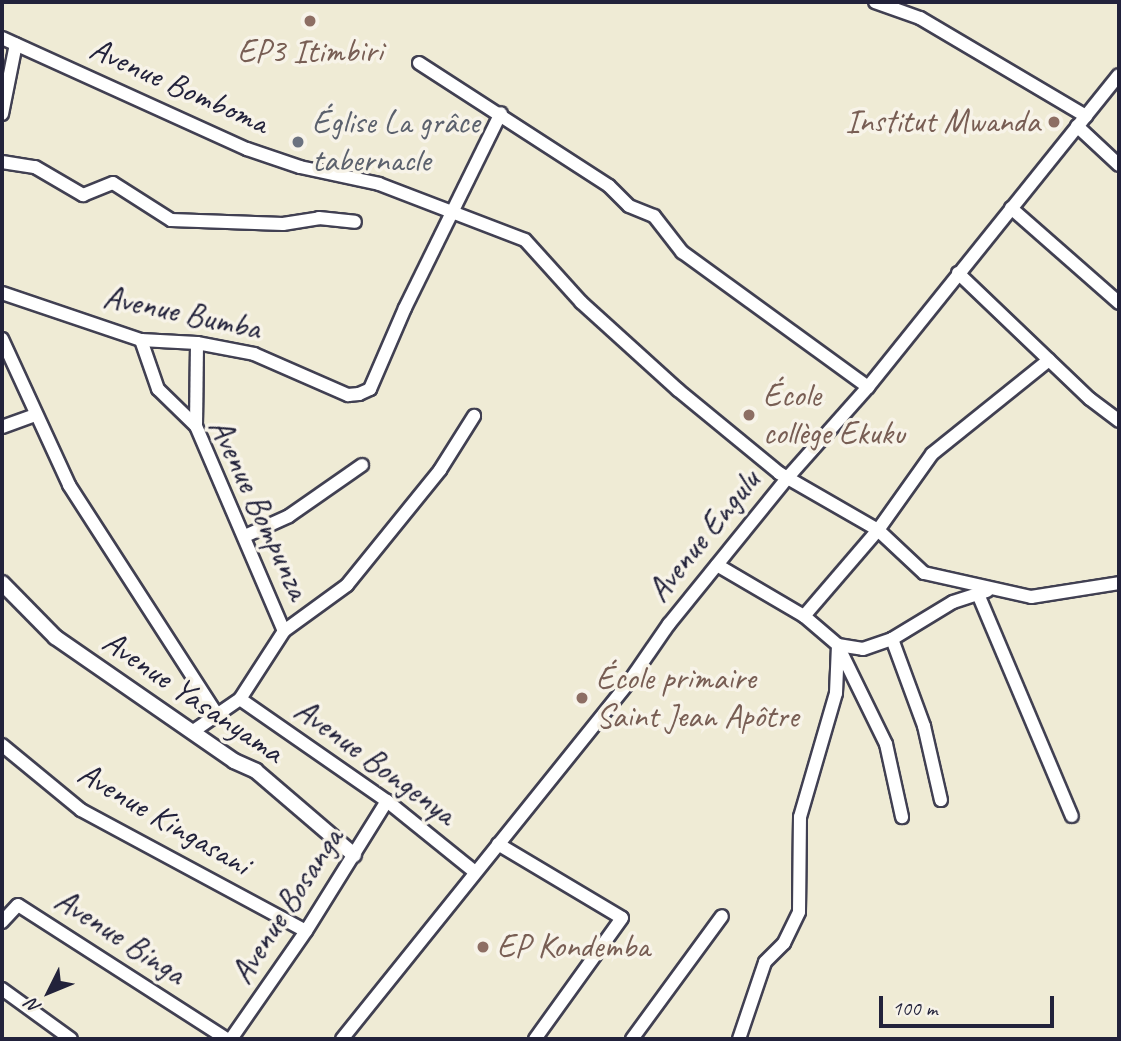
<!DOCTYPE html>
<html>
<head>
<meta charset="utf-8">
<style>
  body { margin:0 }
  #map { position:relative; width:1121px; height:1041px; overflow:hidden; background:#efebd5; font-family:Caveat,sans-serif }
  div>[style] { position:absolute }
  [style*='--x'] { left:calc(var(--x)*1px); top:calc(var(--y)*1px); width:calc(var(--w)*1px); rotate:calc(var(--a)*1deg) }
  .roads { filter:drop-shadow(2px 0 #414052) drop-shadow(-2px 0 #414052) drop-shadow(0 2px #414052) drop-shadow(0 -2px #414052) }
  .minor>* { height:12px; margin:-6px; padding:0 6px; transform-origin:6px; border-radius:6px; background:#fff }
  .tertiary>* { height:14px; margin:-7px; padding:0 7px; transform-origin:7px; border-radius:7px; background:#fff }
  .dots>* { width:19px; height:19px; translate:-50% -50%; box-sizing:border-box; border:4px solid #f7f3e8; border-radius:50% }
  span { translate:-50% -50%; white-space:nowrap; text-align:center; line-height:1.15; -webkit-text-stroke:7px #f7f3e8; paint-order:stroke }
  .education-label { font-size:33px; color:#785e54 }
  .right { translate:-100% -50%; text-align:right }
  .left { translate:0 -50%; text-align:left }
  .street-label { font-size:33px; color:#22223b }
  .worship-label { font-size:33px; color:#5b616d }
  .frame { position:absolute; inset:0; border:4px solid #22223b; pointer-events:none }
  .north { position:absolute; left:14px; top:957px; width:70px; height:70px; -webkit-text-stroke:5px #f7f3e8; paint-order:stroke; rotate:227deg; font-size:19px; font-weight:700; line-height:28px; text-align:center; color:#22223b }
  .north::after { content:''; display:block; margin:auto; width:24px; height:32px; background:#22223b; clip-path:polygon(50% 0,100% 100%,50% 72%,0 100%) }
  .scale { position:absolute; left:879px; top:996px; width:175px; height:32px; box-sizing:border-box; border:4px solid #22223b; border-top:0; padding-left:9px; font-size:21px; line-height:24px; white-space:nowrap; color:#22223b; -webkit-text-stroke:5px #f7f3e8; paint-order:stroke }
</style>
</head>
<body>
<div id="map">
  <div class="roads">
    <div class="minor">
      <div style="--x:875;--y:2;--w:48;--a:19.6"></div>
      <div style="--x:920;--y:18;--w:193;--a:30.6"></div>
      <div style="--x:2;--y:38;--w:269;--a:24.4"></div>
      <div style="--x:247;--y:149;--w:56;--a:18.8"></div>
      <div style="--x:300;--y:167;--w:81;--a:12.1"></div>
      <div style="--x:379;--y:184;--w:156;--a:21"></div>
      <div style="--x:525;--y:240;--w:84;--a:47.9"></div>
      <div style="--x:581;--y:302;--w:131;--a:42.2"></div>
      <div style="--x:678;--y:390;--w:131;--a:39.4"></div>
      <div style="--x:779;--y:473;--w:114;--a:29.9"></div>
      <div style="--x:878;--y:530;--w:63;--a:43.1"></div>
      <div style="--x:924;--y:573;--w:110;--a:12.6"></div>
      <div style="--x:1031;--y:597;--w:89;--a:-9"></div>
      <div style="--x:419;--y:63;--w:226;--a:32.9"></div>
      <div style="--x:609;--y:186;--w:28;--a:45"></div>
      <div style="--x:629;--y:206;--w:27;--a:22"></div>
      <div style="--x:654;--y:216;--w:46;--a:52.1"></div>
      <div style="--x:682;--y:252;--w:230;--a:36"></div>
      <div style="--x:2;--y:114;--w:71;--a:-78.7"></div>
      <div style="--x:1077;--y:126;--w:57;--a:42.9"></div>
      <div style="--x:2;--y:162;--w:33;--a:9"></div>
      <div style="--x:35;--y:167;--w:56;--a:30.3"></div>
      <div style="--x:83;--y:195;--w:32;--a:-22"></div>
      <div style="--x:113;--y:183;--w:69;--a:32.5"></div>
      <div style="--x:171;--y:220;--w:112;--a:2"></div>
      <div style="--x:283;--y:224;--w:36;--a:-9"></div>
      <div style="--x:319;--y:218;--w:36;--a:6"></div>
      <div style="--x:1011;--y:208;--w:144;--a:41.3"></div>
      <div style="--x:958;--y:273;--w:182;--a:43.7"></div>
      <div style="--x:1090;--y:399;--w:36;--a:37"></div>
      <div style="--x:2;--y:293;--w:147;--a:18.7"></div>
      <div style="--x:141;--y:340;--w:56;--a:3.1"></div>
      <div style="--x:197;--y:343;--w:58;--a:10.9"></div>
      <div style="--x:254;--y:354;--w:103;--a:23.6"></div>
      <div style="--x:348;--y:395;--w:11;--a:-5"></div>
      <div style="--x:359;--y:394;--w:12;--a:-24"></div>
      <div style="--x:370;--y:389;--w:88;--a:-66.6"></div>
      <div style="--x:405;--y:308;--w:217;--a:-63.8"></div>
      <div style="--x:2;--y:339;--w:161;--a:65.3"></div>
      <div style="--x:69;--y:485;--w:274;--a:57.2"></div>
      <div style="--x:141;--y:340;--w:52;--a:70.9"></div>
      <div style="--x:158;--y:389;--w:53;--a:44.2"></div>
      <div style="--x:196;--y:426;--w:223;--a:66.8"></div>
      <div style="--x:196;--y:426;--w:83;--a:-89.3"></div>
      <div style="--x:2;--y:427;--w:35;--a:-20"></div>
      <div style="--x:245;--y:536;--w:48;--a:-24.4"></div>
      <div style="--x:289;--y:516;--w:89;--a:-34.9"></div>
      <div style="--x:717;--y:565;--w:101;--a:30.4"></div>
      <div style="--x:804;--y:616;--w:45;--a:40.5"></div>
      <div style="--x:838;--y:645;--w:25;--a:9"></div>
      <div style="--x:863;--y:649;--w:31;--a:-19"></div>
      <div style="--x:892;--y:639;--w:71;--a:-31.2"></div>
      <div style="--x:953;--y:602;--w:36;--a:-18"></div>
      <div style="--x:978;--y:594;--w:241;--a:67.1"></div>
      <div style="--x:804;--y:616;--w:113;--a:-49.3"></div>
      <div style="--x:878;--y:530;--w:93;--a:-54.6"></div>
      <div style="--x:932;--y:454;--w:150;--a:-38.8"></div>
      <div style="--x:892;--y:639;--w:93;--a:69.8"></div>
      <div style="--x:924;--y:726;--w:76;--a:77.1"></div>
      <div style="--x:839;--y:648;--w:107;--a:63.9"></div>
      <div style="--x:886;--y:744;--w:75;--a:77.6"></div>
      <div style="--x:240;--y:699;--w:179;--a:34.8"></div>
      <div style="--x:387;--y:801;--w:113;--a:38.9"></div>
      <div style="--x:192;--y:732;--w:58;--a:-34.5"></div>
      <div style="--x:240;--y:699;--w:81;--a:-57.1"></div>
      <div style="--x:284;--y:631;--w:78;--a:-36.1"></div>
      <div style="--x:347;--y:585;--w:148;--a:-51"></div>
      <div style="--x:440;--y:470;--w:64;--a:-57.8"></div>
      <div style="--x:2;--y:745;--w:102;--a:39.4"></div>
      <div style="--x:81;--y:810;--w:255;--a:28.3"></div>
      <div style="--x:498;--y:844;--w:144;--a:30.8"></div>
      <div style="--x:622;--y:918;--w:149;--a:125.7"></div>
      <div style="--x:2;--y:922;--w:23;--a:-47"></div>
      <div style="--x:18;--y:905;--w:248;--a:32.7"></div>
      <div style="--x:2;--y:989;--w:85;--a:35.9"></div>
      <div style="--x:231;--y:1039;--w:131;--a:-55.2"></div>
      <div style="--x:306;--y:931;--w:153;--a:-58.1"></div>
      <div style="--x:342;--y:1039;--w:462;--a:-51.2"></div>
      <div style="--x:631;--y:679;--w:67;--a:-55.4"></div>
      <div style="--x:669;--y:624;--w:191;--a:-51"></div>
      <div style="--x:789;--y:476;--w:119;--a:-48.4"></div>
      <div style="--x:868;--y:387;--w:400;--a:-51.2"></div>
      <div style="--x:632;--y:1039;--w:152;--a:-53.8"></div>
      <div style="--x:739;--y:1039;--w:81;--a:-71.3"></div>
      <div style="--x:765;--y:962;--w:27;--a:-45"></div>
      <div style="--x:784;--y:943;--w:34;--a:-64"></div>
      <div style="--x:799;--y:912;--w:95;--a:-89.4"></div>
      <div style="--x:800;--y:817;--w:129;--a:-73.8"></div>
      <div style="--x:836;--y:693;--w:48;--a:-87.6"></div>
    </div>
    <div class="tertiary">
      <div style="--x:2;--y:583;--w:76;--a:45.5"></div>
      <div style="--x:55;--y:637;--w:218;--a:34.7"></div>
      <div style="--x:234;--y:761;--w:24;--a:24"></div>
      <div style="--x:256;--y:771;--w:129;--a:40.6"></div>
    </div>
  </div>
  <div class="dots">
    <div style="left:310px;top:21px;background:#8d6e63"></div>
    <div style="left:1054px;top:122px;background:#8d6e63"></div>
    <div style="left:298px;top:142px;background:#6b7280"></div>
    <div style="left:749px;top:415px;background:#8d6e63"></div>
    <div style="left:582px;top:698px;background:#8d6e63"></div>
    <div style="left:483px;top:947px;background:#8d6e63"></div>
  </div>
  <div class="education-label">
    <span style="left:310px;top:52px">EP3 Itimbiri</span>
    <span class="right" style="left:1040px;top:122px">Institut Mwanda</span>
    <span class="left" style="left:763px;top:415px">École<br>collège Ekuku</span>
    <span class="left" style="left:596px;top:698px">École primaire<br>Saint Jean Apôtre</span>
    <span class="left" style="left:497px;top:947px">EP Kondemba</span>
  </div>
  <div class="street-label">
    <span style="left:179px;top:86px;rotate:24deg">Avenue Bomboma</span>
    <span style="left:182px;top:313px;rotate:12deg">Avenue Bumba</span>
    <span style="left:259px;top:509px;rotate:65deg">Avenue Bompunza</span>
    <span style="left:704px;top:536px;rotate:-51deg">Avenue Engulu</span>
    <span style="left:193px;top:697px;rotate:34deg">Avenue Yasanyama</span>
    <span style="left:375px;top:762px;rotate:36deg">Avenue Bongenya</span>
    <span style="left:164px;top:819px;rotate:30deg">Avenue Kingasani</span>
    <span style="left:287px;top:906px;rotate:-57deg">Avenue Bosanga</span>
    <span style="left:120px;top:937px;rotate:33deg">Avenue Binga</span>
  </div>
  <div class="worship-label">
    <span class="left" style="left:312px;top:142px">Église La grâce<br>tabernacle</span>
  </div>
  <div class="frame"></div>
  <div class="north">N</div>
  <div class="scale">100 m</div>
</div>
</body>
</html>
